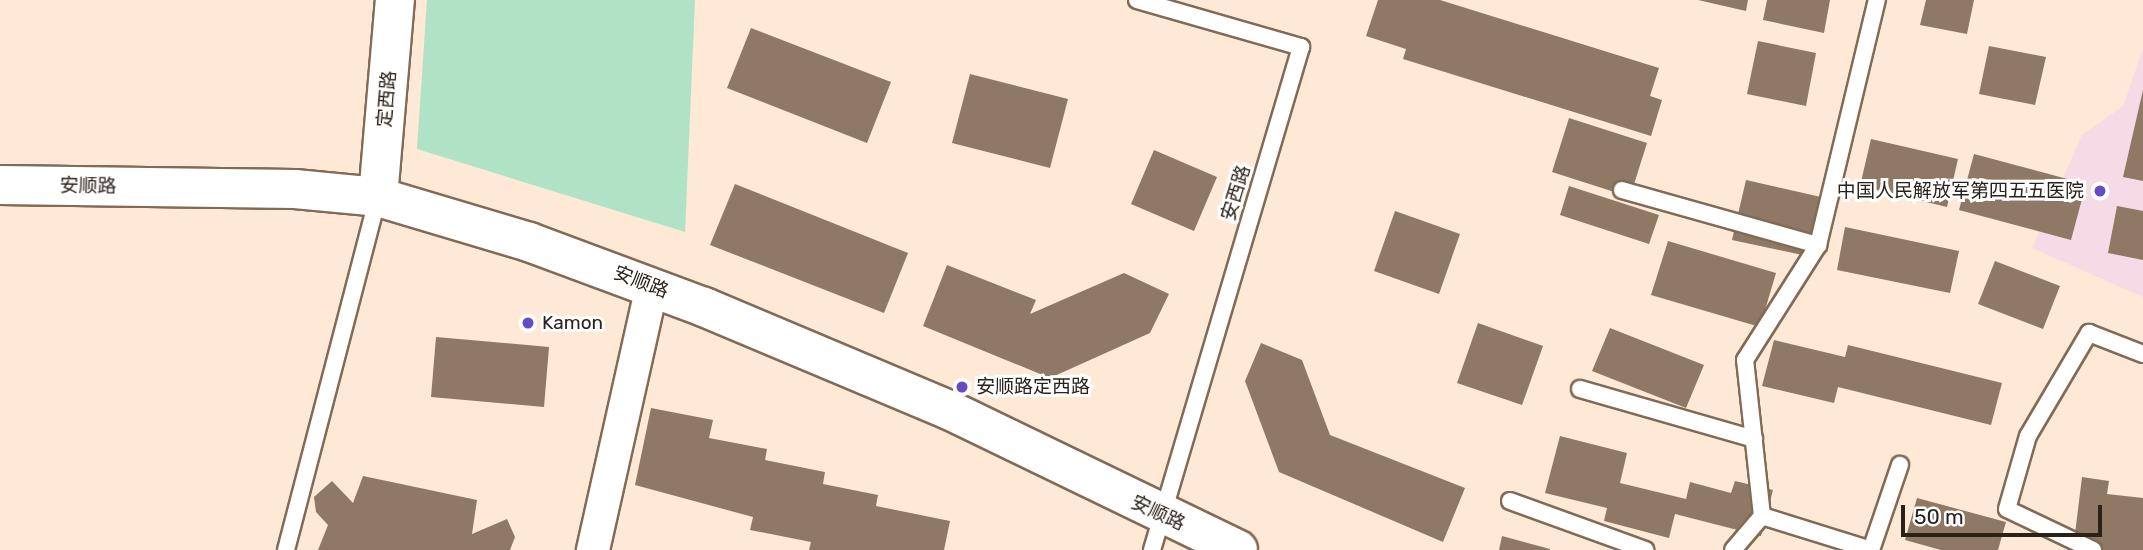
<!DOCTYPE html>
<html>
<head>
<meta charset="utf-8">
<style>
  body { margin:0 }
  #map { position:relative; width:2143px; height:550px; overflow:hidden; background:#fde9d6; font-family:Rubik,"Noto Sans SC",sans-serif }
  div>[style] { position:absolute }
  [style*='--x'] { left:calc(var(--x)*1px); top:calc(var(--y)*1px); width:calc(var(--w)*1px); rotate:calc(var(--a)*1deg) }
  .medical>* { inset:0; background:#f4dbe5 }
  .green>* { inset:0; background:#b0e3c5 }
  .building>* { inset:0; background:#8f7864 }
  .roads { filter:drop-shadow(2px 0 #816b57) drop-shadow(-2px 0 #816b57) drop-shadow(0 2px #816b57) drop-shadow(0 -2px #816b57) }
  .lane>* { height:16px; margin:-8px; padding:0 8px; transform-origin:8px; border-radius:8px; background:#fff }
  .street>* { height:32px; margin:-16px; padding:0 16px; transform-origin:16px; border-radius:16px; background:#fff }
  .secondary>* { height:38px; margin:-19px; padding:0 19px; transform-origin:19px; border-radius:19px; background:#fff }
  .dots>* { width:19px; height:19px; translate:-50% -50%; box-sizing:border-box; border:4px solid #fff; border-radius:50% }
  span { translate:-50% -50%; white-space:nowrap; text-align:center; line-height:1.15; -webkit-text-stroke:6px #fff; paint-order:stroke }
  .street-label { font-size:19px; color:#2a2119 }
  .poi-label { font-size:19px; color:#2a2119 }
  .right { translate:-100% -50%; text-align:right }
  .left { translate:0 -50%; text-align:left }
  .scale { position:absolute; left:1901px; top:505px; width:201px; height:32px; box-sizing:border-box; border:4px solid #2a2119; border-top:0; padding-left:9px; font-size:21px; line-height:24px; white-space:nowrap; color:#2a2119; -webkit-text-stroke:5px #fff; paint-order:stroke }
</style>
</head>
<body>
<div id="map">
  <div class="medical">
    <div style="clip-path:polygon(2143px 49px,2143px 297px,2032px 248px,2082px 135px,2123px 106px)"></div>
  </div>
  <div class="green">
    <div style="clip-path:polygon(427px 0,695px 0,685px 232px,417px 149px)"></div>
  </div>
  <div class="building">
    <div style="clip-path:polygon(1378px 0,1440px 0,1659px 68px,1650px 96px,1662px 100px,1651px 136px,1403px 59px,1406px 49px,1366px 36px)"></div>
    <div style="clip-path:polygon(1698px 0,1748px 0,1746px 11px)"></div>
    <div style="clip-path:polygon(1767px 0,1830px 0,1824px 33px,1763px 20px)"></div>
    <div style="clip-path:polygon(1926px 0,1974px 0,1967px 34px,1920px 25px)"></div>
    <div style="clip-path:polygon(751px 28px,891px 82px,867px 143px,727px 88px)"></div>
    <div style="clip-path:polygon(1758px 41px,1816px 53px,1806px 106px,1747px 94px)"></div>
    <div style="clip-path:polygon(1989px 46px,2046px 57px,2035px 105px,1979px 94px)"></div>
    <div style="clip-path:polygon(970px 74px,1068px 99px,1050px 168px,952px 143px)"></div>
    <div style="clip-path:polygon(2143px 90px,2143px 181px,2123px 177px)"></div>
    <div style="clip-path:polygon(1569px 118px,1647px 143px,1630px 197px,1552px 172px)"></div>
    <div style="clip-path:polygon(1871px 139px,1958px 159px,1947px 207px,1860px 186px)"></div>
    <div style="clip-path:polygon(1154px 150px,1217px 177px,1194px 231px,1131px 204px)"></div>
    <div style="clip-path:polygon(1974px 154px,2086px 184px,2071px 240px,1959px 210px)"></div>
    <div style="clip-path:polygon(1746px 180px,1834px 200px,1821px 259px,1732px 240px)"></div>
    <div style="clip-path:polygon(735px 184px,908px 253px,884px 313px,710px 245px)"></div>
    <div style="clip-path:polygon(1569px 186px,1659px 215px,1649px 244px,1560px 215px)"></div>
    <div style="clip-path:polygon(2117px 206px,2143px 211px,2143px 260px,2108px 253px)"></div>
    <div style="clip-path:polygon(1395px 211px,1460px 234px,1439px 294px,1374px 271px)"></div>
    <div style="clip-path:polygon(1845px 227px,1959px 251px,1950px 293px,1837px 270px)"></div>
    <div style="clip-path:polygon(1668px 241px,1776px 273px,1760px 327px,1651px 295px)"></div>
    <div style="clip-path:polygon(1995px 261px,2060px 286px,2043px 329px,1978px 304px)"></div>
    <div style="clip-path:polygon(947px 265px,1036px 300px,1030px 314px,1124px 273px,1169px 294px,1150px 333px,1050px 378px,923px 326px)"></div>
    <div style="clip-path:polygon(1478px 323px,1543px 346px,1522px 405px,1457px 383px)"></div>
    <div style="clip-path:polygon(1610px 328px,1704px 365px,1686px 408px,1592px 371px)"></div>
    <div style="clip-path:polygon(436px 337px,549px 347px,544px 407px,431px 397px)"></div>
    <div style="clip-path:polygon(1774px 340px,1845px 357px,1848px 345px,2002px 383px,1991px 425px,1838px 387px,1834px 403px,1762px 386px)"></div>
    <div style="clip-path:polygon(1261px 343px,1302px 360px,1330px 435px,1465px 488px,1443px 542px,1279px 472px,1245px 381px)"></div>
    <div style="clip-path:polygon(651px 408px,713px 420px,709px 438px,767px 449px,765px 460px,825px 472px,823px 484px,878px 495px,876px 506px,950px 521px,944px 550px,809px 550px,811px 542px,750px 530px,753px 517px,635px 485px)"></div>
    <div style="clip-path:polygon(1560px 436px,1627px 453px,1620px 483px,1686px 499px,1690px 482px,1731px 493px,1735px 481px,1773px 490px,1761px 536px,1675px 514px,1669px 538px,1604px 521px,1607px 508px,1545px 493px)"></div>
    <div style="clip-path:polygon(363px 476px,477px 500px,472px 534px,507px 519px,515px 537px,510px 550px,318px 550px,328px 525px,316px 512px,314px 497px,332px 481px,353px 503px)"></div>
    <div style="clip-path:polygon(2082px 477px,2109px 481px,2107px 494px,2143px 498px,2143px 550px,2073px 550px)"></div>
    <div style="clip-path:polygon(1917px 498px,2006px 522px,1998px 550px,1941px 550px,1905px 540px)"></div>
    <div style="clip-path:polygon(1502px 536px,1550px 549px,1550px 550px,1499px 550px)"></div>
  </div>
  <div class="roads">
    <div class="lane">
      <div style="--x:1137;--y:0;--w:171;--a:16"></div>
      <div style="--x:1301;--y:47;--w:525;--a:106.5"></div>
      <div style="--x:1622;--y:190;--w:204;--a:15.7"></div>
      <div style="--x:1580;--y:389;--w:181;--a:16"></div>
      <div style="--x:1510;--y:501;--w:144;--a:19.9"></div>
      <div style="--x:1762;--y:516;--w:114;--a:17.3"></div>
      <div style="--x:1871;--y:550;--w:90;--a:-71.2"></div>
      <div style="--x:286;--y:550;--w:365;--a:-75.4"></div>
      <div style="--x:1733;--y:550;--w:45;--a:-49.5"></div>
      <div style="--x:1762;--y:516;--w:157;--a:-96.2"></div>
      <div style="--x:1745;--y:360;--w:136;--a:-57.6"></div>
      <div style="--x:1818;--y:245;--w:252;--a:-76.5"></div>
      <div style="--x:2093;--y:550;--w:95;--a:-154.5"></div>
      <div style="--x:2007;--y:509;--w:76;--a:-74"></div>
      <div style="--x:2028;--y:436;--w:120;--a:-59.4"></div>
      <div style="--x:2089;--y:333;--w:58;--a:21.3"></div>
    </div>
    <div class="street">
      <div style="--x:593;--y:550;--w:271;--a:-77.4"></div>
    </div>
    <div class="secondary">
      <div style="--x:0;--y:185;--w:295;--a:0.8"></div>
      <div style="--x:295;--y:189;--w:83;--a:5.5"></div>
      <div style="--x:378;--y:197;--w:158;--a:16.6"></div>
      <div style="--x:529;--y:242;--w:187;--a:20.4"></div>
      <div style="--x:704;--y:307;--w:266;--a:22.8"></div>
      <div style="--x:949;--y:410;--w:321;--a:25.8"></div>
      <div style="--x:378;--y:197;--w:198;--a:-85.1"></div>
    </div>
  </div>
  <div class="dots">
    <div style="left:2100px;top:191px;background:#684bc4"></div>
    <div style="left:528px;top:323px;background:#684bc4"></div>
    <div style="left:962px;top:387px;background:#684bc4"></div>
  </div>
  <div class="street-label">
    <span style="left:387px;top:99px;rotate:-85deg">定西路</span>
    <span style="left:88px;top:186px;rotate:1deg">安顺路</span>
    <span style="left:1236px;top:193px;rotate:-73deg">安西路</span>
    <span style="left:641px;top:282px;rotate:21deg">安顺路</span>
    <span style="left:1158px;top:513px;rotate:25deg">安顺路</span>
  </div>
  <div class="poi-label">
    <span class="right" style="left:2084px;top:191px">中国人民解放军第四五五医院</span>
    <span class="left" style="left:542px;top:323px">Kamon</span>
    <span class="left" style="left:976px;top:387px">安顺路定西路</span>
  </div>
  <div class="scale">50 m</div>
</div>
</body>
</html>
